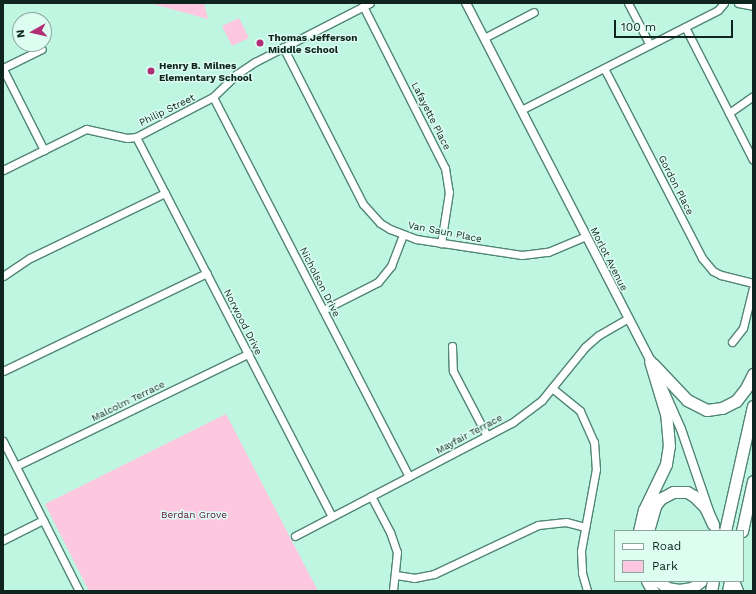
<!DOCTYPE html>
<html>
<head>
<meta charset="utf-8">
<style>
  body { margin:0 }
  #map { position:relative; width:756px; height:594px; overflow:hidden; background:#bef6e2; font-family:"Work Sans",sans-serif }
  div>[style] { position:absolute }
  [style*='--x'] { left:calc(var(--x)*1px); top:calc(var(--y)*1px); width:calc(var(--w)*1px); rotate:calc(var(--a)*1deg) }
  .green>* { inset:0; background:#fdc8df }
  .roads { filter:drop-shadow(1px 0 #518574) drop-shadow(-1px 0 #518574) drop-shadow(0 1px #518574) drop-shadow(0 -1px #518574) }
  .minor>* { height:7px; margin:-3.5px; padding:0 3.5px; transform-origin:3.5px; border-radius:3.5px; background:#fff }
  .tertiary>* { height:8px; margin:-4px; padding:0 4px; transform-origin:4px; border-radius:4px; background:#fff }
  .trunk>* { height:11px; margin:-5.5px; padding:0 5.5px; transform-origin:5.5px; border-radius:5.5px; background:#fff }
  .dots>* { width:11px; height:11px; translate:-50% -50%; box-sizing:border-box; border:2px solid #ddfdf1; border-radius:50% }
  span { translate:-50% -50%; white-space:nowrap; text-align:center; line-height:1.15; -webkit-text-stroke:3px #ddfdf1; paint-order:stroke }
  .poi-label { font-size:10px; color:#0f241e; font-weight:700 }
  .left { translate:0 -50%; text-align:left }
  .street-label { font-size:10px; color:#0f241e }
  .park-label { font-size:10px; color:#61143f }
  .frame { position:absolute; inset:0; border:4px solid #0f241e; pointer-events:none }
  .legend { position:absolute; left:614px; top:530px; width:130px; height:52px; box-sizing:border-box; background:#ddfdf1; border:1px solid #8ba69d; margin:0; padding:5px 7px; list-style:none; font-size:12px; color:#0f241e }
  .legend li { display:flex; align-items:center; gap:8px; height:20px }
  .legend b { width:20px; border:1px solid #8ba69d }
  .north { position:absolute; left:12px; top:12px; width:40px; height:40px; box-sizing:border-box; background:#ddfdf1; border:1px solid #8ba69d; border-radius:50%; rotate:262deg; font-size:11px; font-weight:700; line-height:16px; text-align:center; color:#0f241e }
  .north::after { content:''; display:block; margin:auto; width:14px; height:18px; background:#b12e76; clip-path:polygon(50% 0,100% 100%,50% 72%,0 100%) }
  .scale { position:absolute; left:614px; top:20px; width:119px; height:18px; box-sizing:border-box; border:2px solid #0f241e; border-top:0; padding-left:5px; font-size:12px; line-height:14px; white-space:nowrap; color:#0f241e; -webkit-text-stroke:3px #ddfdf1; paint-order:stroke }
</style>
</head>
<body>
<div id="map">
  <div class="green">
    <div style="clip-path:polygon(149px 3px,204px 3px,208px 19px)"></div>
    <div style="clip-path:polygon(239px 18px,249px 38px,232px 46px,222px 26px)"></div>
    <div style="clip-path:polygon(226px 414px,318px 591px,89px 591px,45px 504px)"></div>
  </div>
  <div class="roads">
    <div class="minor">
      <div style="--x:628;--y:3;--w:47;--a:62.4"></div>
      <div style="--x:738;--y:3;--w:15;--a:11"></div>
      <div style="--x:363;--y:6;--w:182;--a:63.2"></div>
      <div style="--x:445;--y:168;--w:24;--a:81"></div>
      <div style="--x:449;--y:192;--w:52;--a:98.9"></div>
      <div style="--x:685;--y:27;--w:149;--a:62.9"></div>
      <div style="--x:484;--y:38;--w:56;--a:-27.5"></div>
      <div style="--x:283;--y:47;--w:176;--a:63"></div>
      <div style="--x:363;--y:204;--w:25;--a:48"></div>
      <div style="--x:380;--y:223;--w:12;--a:31"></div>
      <div style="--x:390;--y:229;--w:28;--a:21"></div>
      <div style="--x:416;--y:239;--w:107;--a:8.6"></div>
      <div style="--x:522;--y:255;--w:26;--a:-7"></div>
      <div style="--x:548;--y:252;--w:41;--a:-22.8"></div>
      <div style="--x:3;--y:68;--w:43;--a:-26"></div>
      <div style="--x:604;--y:68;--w:214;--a:62.7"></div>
      <div style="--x:702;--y:258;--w:17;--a:50"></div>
      <div style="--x:713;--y:271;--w:9;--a:27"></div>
      <div style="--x:721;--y:275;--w:33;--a:14"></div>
      <div style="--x:3;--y:69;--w:91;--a:63.2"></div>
      <div style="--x:213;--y:97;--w:427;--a:62.7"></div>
      <div style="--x:521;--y:110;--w:221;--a:-26.9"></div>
      <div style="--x:718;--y:10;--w:9;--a:-49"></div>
      <div style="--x:729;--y:113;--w:29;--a:-35"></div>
      <div style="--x:136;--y:137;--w:427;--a:62.7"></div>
      <div style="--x:3;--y:170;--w:93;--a:-26.3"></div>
      <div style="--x:86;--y:129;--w:42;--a:12.4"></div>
      <div style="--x:127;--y:138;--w:9;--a:-6"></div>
      <div style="--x:136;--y:137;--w:87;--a:-27.5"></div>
      <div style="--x:213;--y:97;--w:33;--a:-44"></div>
      <div style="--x:237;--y:74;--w:22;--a:-34"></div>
      <div style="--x:255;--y:62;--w:129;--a:-27.2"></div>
      <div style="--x:3;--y:276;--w:32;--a:-34"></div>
      <div style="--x:30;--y:258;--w:150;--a:-25.7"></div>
      <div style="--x:323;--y:310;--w:62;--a:-27"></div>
      <div style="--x:378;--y:282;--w:21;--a:-51"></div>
      <div style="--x:391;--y:266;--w:33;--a:-69"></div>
      <div style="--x:732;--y:342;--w:18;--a:-52"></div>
      <div style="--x:743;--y:328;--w:41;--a:-76"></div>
      <div style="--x:452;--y:346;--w:25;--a:88"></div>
      <div style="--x:453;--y:371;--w:73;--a:62.4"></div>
      <div style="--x:3;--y:371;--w:226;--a:-25.7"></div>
      <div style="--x:552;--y:388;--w:36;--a:39"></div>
      <div style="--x:580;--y:411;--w:34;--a:66"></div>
      <div style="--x:594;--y:442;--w:27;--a:86"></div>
      <div style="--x:596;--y:469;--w:83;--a:100.4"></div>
      <div style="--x:581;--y:551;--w:22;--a:87"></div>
      <div style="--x:582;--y:573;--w:19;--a:74"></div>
      <div style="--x:3;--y:441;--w:168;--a:63.1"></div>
      <div style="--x:16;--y:466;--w:258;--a:-25.8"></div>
      <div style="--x:371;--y:496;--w:41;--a:62.2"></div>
      <div style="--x:390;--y:532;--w:21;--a:71"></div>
      <div style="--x:397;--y:552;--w:39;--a:96"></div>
      <div style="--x:295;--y:536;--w:246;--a:-27.6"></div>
      <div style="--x:513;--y:422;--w:36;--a:-37"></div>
      <div style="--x:542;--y:400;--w:68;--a:-50.9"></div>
      <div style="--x:585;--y:347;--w:18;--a:-41"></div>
      <div style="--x:599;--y:335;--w:34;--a:-30"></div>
      <div style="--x:3;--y:540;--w:45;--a:-26.6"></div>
      <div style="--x:396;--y:575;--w:18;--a:9"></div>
      <div style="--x:414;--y:578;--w:20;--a:-11"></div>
      <div style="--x:434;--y:574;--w:115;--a:-25.2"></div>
      <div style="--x:538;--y:525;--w:28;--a:-6"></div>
      <div style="--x:566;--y:522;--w:20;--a:15"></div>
    </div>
    <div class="tertiary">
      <div style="--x:466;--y:3;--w:408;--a:62.7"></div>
      <div style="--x:661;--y:384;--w:49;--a:66"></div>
      <div style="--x:681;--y:429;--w:108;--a:71.1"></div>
      <div style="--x:735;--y:581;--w:11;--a:68"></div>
    </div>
    <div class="trunk">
      <div style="--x:653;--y:364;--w:50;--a:46.6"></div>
      <div style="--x:687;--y:400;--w:22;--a:27"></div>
      <div style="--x:707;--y:410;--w:15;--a:-8"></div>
      <div style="--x:722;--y:408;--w:16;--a:-27"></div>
      <div style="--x:736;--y:401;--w:16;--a:-52"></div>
      <div style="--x:746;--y:388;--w:16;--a:-63"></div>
      <div style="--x:639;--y:531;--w:22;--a:-77"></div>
      <div style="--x:644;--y:510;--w:51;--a:-64.4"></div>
      <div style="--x:666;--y:464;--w:18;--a:-81"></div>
      <div style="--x:669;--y:446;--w:32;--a:-95"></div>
      <div style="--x:666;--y:414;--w:55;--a:-106.8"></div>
      <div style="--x:648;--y:531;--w:26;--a:-74"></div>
      <div style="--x:655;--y:506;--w:9;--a:-54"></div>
      <div style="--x:660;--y:499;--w:15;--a:-28"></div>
      <div style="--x:673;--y:492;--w:14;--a:0"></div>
      <div style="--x:687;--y:492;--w:8;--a:30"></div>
      <div style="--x:694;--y:496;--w:16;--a:45"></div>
      <div style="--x:705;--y:507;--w:19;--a:65"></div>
      <div style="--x:725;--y:531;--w:128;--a:-77.4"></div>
      <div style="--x:742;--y:531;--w:51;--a:-77.6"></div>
      <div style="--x:647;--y:581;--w:12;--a:59"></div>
      <div style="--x:659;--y:581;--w:11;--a:41"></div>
      <div style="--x:667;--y:588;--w:12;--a:9"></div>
      <div style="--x:679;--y:590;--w:13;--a:-9"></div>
      <div style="--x:692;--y:588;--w:11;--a:-38"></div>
      <div style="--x:711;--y:591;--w:10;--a:-79"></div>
      <div style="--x:728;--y:591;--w:10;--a:-79"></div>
    </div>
  </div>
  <div class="dots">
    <div style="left:260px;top:43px;background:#b12e76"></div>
    <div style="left:151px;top:71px;background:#b12e76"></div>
  </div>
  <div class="poi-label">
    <span class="left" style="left:268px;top:43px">Thomas Jefferson<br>Middle School</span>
    <span class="left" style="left:159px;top:71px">Henry B. Milnes<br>Elementary School</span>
  </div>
  <div class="street-label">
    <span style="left:167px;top:110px;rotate:-26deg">Philip Street</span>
    <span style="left:431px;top:116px;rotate:63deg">Lafayette Place</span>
    <span style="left:676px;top:185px;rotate:63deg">Gordon Place</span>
    <span style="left:445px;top:232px;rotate:11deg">Van Saun Place</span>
    <span style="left:609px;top:259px;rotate:63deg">Morlot Avenue</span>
    <span style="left:320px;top:282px;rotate:63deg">Nicholson Drive</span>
    <span style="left:243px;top:322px;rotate:63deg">Norwood Drive</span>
    <span style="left:128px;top:401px;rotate:-26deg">Malcolm Terrace</span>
    <span style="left:469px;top:434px;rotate:-28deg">Mayfair Terrace</span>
  </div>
  <div class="park-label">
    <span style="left:194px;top:515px">Berdan Grove</span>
  </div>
  <div class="frame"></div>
  <ul class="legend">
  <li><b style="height:5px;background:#fff"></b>Road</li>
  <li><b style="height:11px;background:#fdc8df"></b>Park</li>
  </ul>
  <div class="north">N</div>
  <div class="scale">100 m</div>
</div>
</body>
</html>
